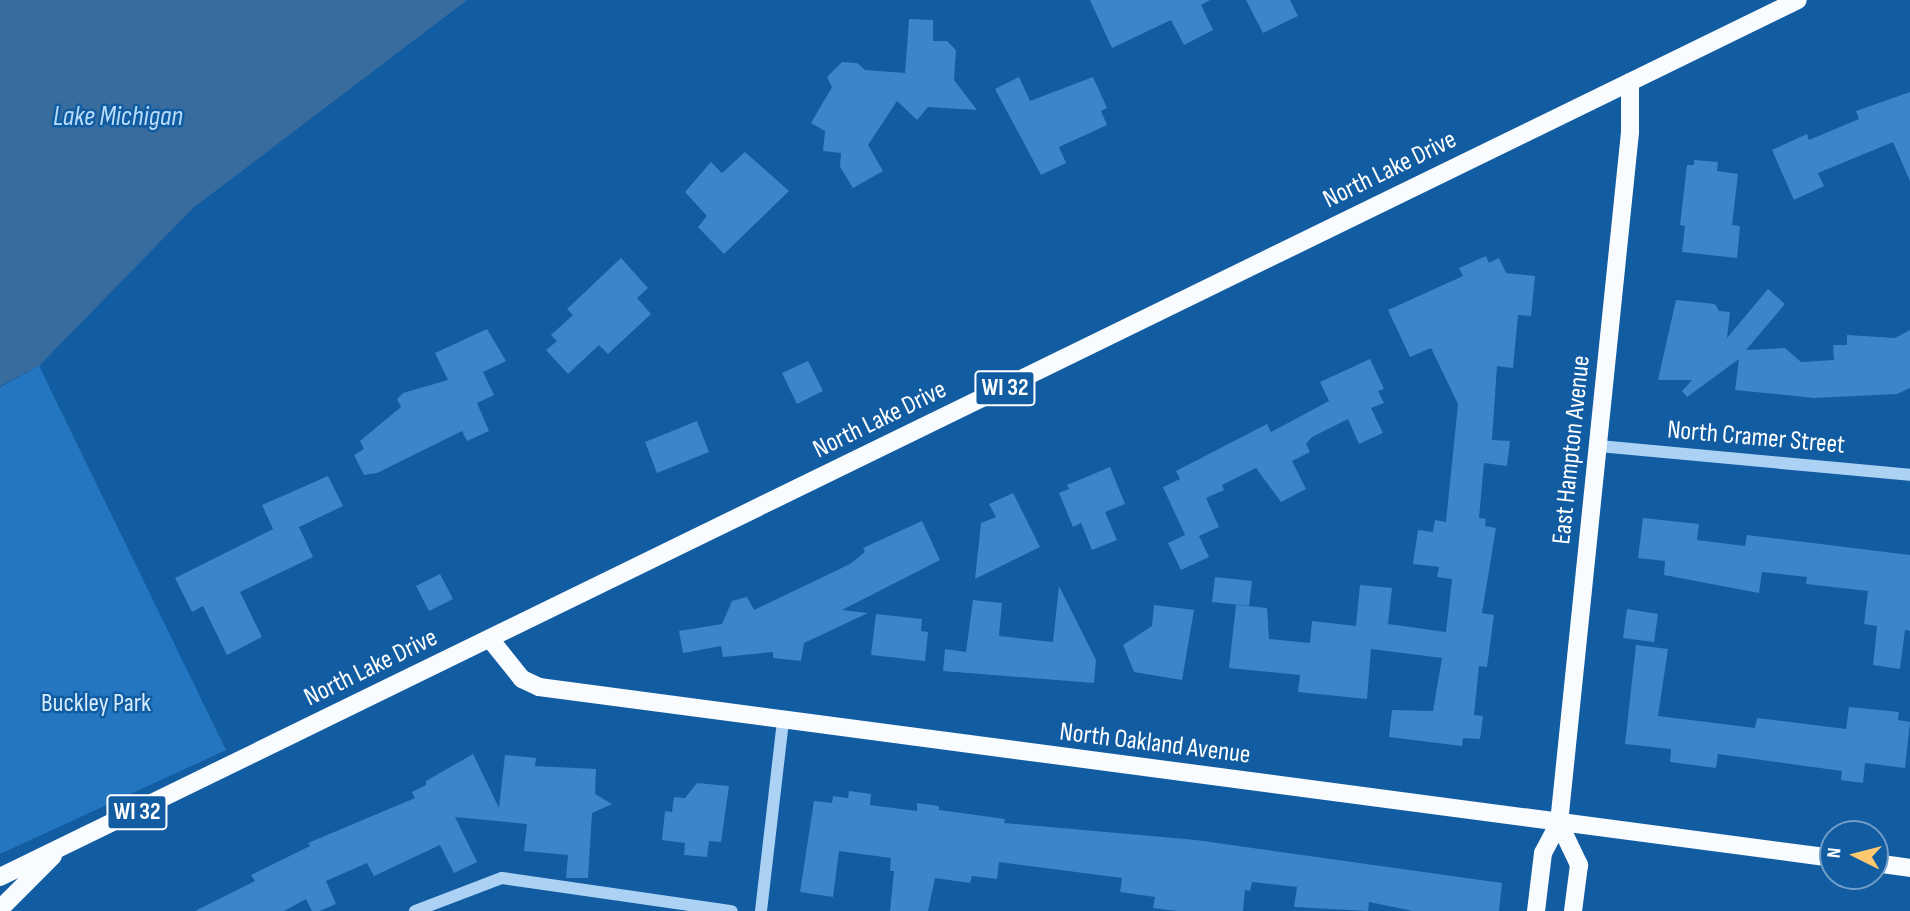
<!DOCTYPE html>
<html>
<head>
<meta charset="utf-8">
<style>
  body { margin:0 }
  #map { position:relative; width:1910px; height:911px; overflow:hidden; background:#125ca2; font-family:"Sofia Sans Condensed",sans-serif }
  div>[style] { position:absolute }
  [style*='--x'] { left:calc(var(--x)*1px); top:calc(var(--y)*1px); width:calc(var(--w)*1px); rotate:calc(var(--a)*1deg) }
  .green>* { inset:0; background:#2576c0 }
  .water>* { inset:0; background:#386c9e }
  .building>* { inset:0; background:#3b85c8 }
  .minor>* { height:12px; margin:-6px; padding:0 6px; transform-origin:6px; border-radius:6px; background:#abd2f5 }
  .major>* { height:18px; margin:-9px; padding:0 9px; transform-origin:9px; border-radius:9px; background:#f9fcff }
  span { translate:-50% -50%; white-space:nowrap; text-align:center; line-height:1.15; -webkit-text-stroke:5px #125ca2; paint-order:stroke }
  .shield-label span { padding:2px 5px; background:#125ca2; border:2px solid; border-radius:5px; -webkit-text-stroke-width:0 }
  .shield-label { font-size:24px; color:#fff; font-weight:700 }
  .street-label { font-size:26px; color:#fff }
  .park-label { font-size:26px; color:#d4ebfe }
  .water-label { font-size:28px; color:#b8dcfb; font-style:italic }
  .north { position:absolute; left:1819px; top:820px; width:70px; height:70px; box-sizing:border-box; background:#125ca2; border:2px solid #719dc7; border-radius:50%; rotate:276deg; font-size:19px; font-weight:700; line-height:28px; text-align:center; color:#fff }
  .north::after { content:''; display:block; margin:auto; width:24px; height:32px; background:#ffca6f; clip-path:polygon(50% 0,100% 100%,50% 72%,0 100%) }
</style>
</head>
<body>
<div id="map">
  <div class="green">
    <div style="clip-path:polygon(39px 366px,226px 750px,0 854px,0 387px)"></div>
  </div>
  <div class="water">
    <div style="clip-path:polygon(0 0,467px 0,193px 208px,39px 366px,0 386px)"></div>
  </div>
  <div class="building">
    <div style="clip-path:polygon(1090px 0,1210px 0,1201px 5px,1213px 30px,1184px 45px,1171px 20px,1112px 48px)"></div>
    <div style="clip-path:polygon(1246px 0,1290px 0,1298px 16px,1263px 33px)"></div>
    <div style="clip-path:polygon(909px 19px,933px 20px,933px 41px,947px 41px,956px 50px,954px 80px,977px 110px,928px 107px,917px 120px,897px 101px,868px 145px,883px 171px,853px 188px,840px 167px,841px 153px,823px 151px,825px 131px,811px 123px,832px 87px,827px 77px,842px 62px,857px 63px,865px 70px,905px 73px)"></div>
    <div style="clip-path:polygon(1019px 77px,1030px 101px,1093px 77px,1107px 108px,1101px 111px,1107px 125px,1059px 147px,1066px 163px,1041px 175px,995px 89px)"></div>
    <div style="clip-path:polygon(1910px 92px,1910px 181px,1893px 142px,1818px 173px,1824px 186px,1794px 200px,1772px 150px,1807px 134px,1809px 140px,1859px 119px,1856px 111px)"></div>
    <div style="clip-path:polygon(745px 152px,789px 191px,724px 254px,698px 227px,707px 216px,685px 192px,711px 162px,722px 173px)"></div>
    <div style="clip-path:polygon(1694px 160px,1718px 162px,1717px 171px,1738px 174px,1732px 225px,1740px 226px,1737px 258px,1682px 252px,1685px 226px,1680px 225px,1687px 165px,1694px 165px)"></div>
    <div style="clip-path:polygon(1486px 256px,1489px 263px,1499px 258px,1506px 273px,1535px 276px,1531px 316px,1518px 315px,1513px 368px,1497px 366px,1492px 440px,1510px 441px,1507px 466px,1484px 463px,1479px 518px,1486px 519px,1485px 526px,1496px 528px,1482px 613px,1494px 615px,1487px 667px,1479px 666px,1474px 715px,1483px 716px,1480px 739px,1463px 738px,1462px 746px,1389px 737px,1392px 710px,1433px 711px,1442px 658px,1371px 649px,1367px 699px,1298px 692px,1300px 675px,1229px 668px,1236px 605px,1267px 608px,1269px 639px,1310px 643px,1312px 621px,1356px 626px,1360px 585px,1392px 588px,1388px 624px,1446px 632px,1452px 579px,1437px 577px,1439px 567px,1413px 564px,1418px 530px,1433px 532px,1435px 520px,1446px 522px,1458px 404px,1431px 348px,1410px 357px,1388px 310px,1463px 276px,1459px 268px)"></div>
    <div style="clip-path:polygon(621px 258px,648px 288px,637px 298px,651px 314px,608px 354px,599px 345px,568px 374px,546px 350px,557px 341px,551px 335px,573px 315px,567px 309px)"></div>
    <div style="clip-path:polygon(1768px 289px,1785px 304px,1746px 350px,1785px 348px,1801px 362px,1834px 360px,1833px 345px,1847px 345px,1847px 335px,1895px 338px,1910px 330px,1910px 388px,1897px 394px,1814px 398px,1735px 390px,1739px 359px,1687px 397px,1682px 391px,1692px 380px,1658px 380px,1676px 300px,1715px 304px,1719px 311px,1730px 312px,1727px 338px)"></div>
    <div style="clip-path:polygon(487px 329px,506px 361px,483px 372px,494px 395px,477px 403px,489px 431px,467px 441px,462px 431px,377px 473px,364px 475px,354px 455px,364px 449px,360px 441px,401px 407px,397px 399px,403px 393px,448px 380px,435px 353px)"></div>
    <div style="clip-path:polygon(1370px 359px,1384px 389px,1378px 391px,1384px 403px,1371px 408px,1383px 433px,1359px 444px,1348px 419px,1312px 437px,1306px 444px,1310px 452px,1292px 461px,1306px 489px,1281px 502px,1256px 468px,1222px 485px,1224px 490px,1206px 498px,1219px 527px,1199px 536px,1209px 557px,1181px 570px,1168px 543px,1185px 535px,1163px 487px,1180px 479px,1176px 471px,1267px 424px,1271px 432px,1329px 401px,1320px 382px)"></div>
    <div style="clip-path:polygon(808px 361px,823px 391px,797px 404px,782px 373px)"></div>
    <div style="clip-path:polygon(697px 421px,709px 452px,657px 473px,645px 442px)"></div>
    <div style="clip-path:polygon(1110px 467px,1125px 504px,1105px 512px,1117px 540px,1092px 550px,1081px 523px,1073px 527px,1059px 493px,1069px 489px,1067px 485px)"></div>
    <div style="clip-path:polygon(328px 476px,343px 506px,299px 527px,313px 557px,240px 592px,262px 637px,227px 655px,203px 606px,192px 612px,175px 578px,273px 529px,262px 505px)"></div>
    <div style="clip-path:polygon(1013px 493px,1040px 547px,975px 579px,981px 523px,996px 517px,989px 504px)"></div>
    <div style="clip-path:polygon(1643px 518px,1699px 524px,1697px 540px,1745px 546px,1747px 535px,1910px 555px,1910px 631px,1905px 630px,1900px 669px,1873px 665px,1877px 626px,1864px 624px,1868px 591px,1806px 584px,1807px 577px,1762px 572px,1759px 593px,1664px 575px,1665px 561px,1638px 558px)"></div>
    <div style="clip-path:polygon(922px 521px,940px 560px,842px 610px,868px 613px,804px 643px,801px 661px,773px 658px,773px 652px,723px 657px,721px 646px,683px 653px,679px 631px,722px 624px,732px 601px,747px 597px,754px 610px,850px 564px,865px 552px,863px 548px)"></div>
    <div style="clip-path:polygon(440px 574px,453px 599px,429px 611px,416px 586px)"></div>
    <div style="clip-path:polygon(1215px 577px,1252px 581px,1249px 606px,1212px 602px)"></div>
    <div style="clip-path:polygon(1059px 586px,1096px 660px,1094px 683px,943px 671px,945px 649px,966px 652px,973px 600px,1002px 603px,999px 636px,1053px 642px)"></div>
    <div style="clip-path:polygon(1154px 605px,1194px 610px,1182px 680px,1134px 672px,1123px 645px,1152px 626px)"></div>
    <div style="clip-path:polygon(1627px 609px,1658px 614px,1654px 642px,1623px 638px)"></div>
    <div style="clip-path:polygon(876px 614px,922px 619px,921px 631px,928px 632px,925px 661px,871px 655px)"></div>
    <div style="clip-path:polygon(1636px 645px,1668px 649px,1658px 716px,1755px 728px,1757px 718px,1846px 729px,1849px 707px,1899px 712px,1898px 720px,1910px 722px,1905px 768px,1865px 763px,1863px 783px,1841px 780px,1842px 771px,1718px 754px,1716px 768px,1670px 762px,1671px 749px,1625px 744px)"></div>
    <div style="clip-path:polygon(473px 754px,499px 808px,505px 755px,536px 758px,535px 766px,596px 769px,595px 794px,612px 804px,592px 813px,588px 878px,566px 878px,568px 855px,524px 851px,527px 824px,455px 817px,477px 862px,454px 873px,440px 845px,374px 876px,367px 863px,326px 881px,336px 904px,319px 911px,312px 911px,306px 899px,284px 911px,195px 911px,255px 881px,251px 875px,310px 846px,308px 843px,415px 798px,412px 792px,426px 785px,426px 781px)"></div>
    <div style="clip-path:polygon(697px 783px,729px 786px,721px 842px,709px 841px,707px 857px,684px 855px,685px 843px,662px 840px,665px 811px,672px 812px,674px 797px,685px 798px)"></div>
    <div style="clip-path:polygon(849px 791px,871px 794px,870px 805px,917px 811px,917px 803px,939px 806px,939px 810px,1005px 819px,1004px 823px,1196px 840px,1502px 883px,1499px 911px,1413px 911px,1369px 902px,1368px 911px,1294px 907px,1297px 887px,1252px 882px,1250px 891px,1245px 890px,1243px 911px,1177px 911px,1153px 908px,1155px 897px,1120px 892px,1122px 878px,999px 862px,997px 879px,972px 876px,970px 883px,935px 878px,928px 911px,890px 911px,894px 871px,890px 871px,891px 858px,839px 851px,833px 897px,800px 892px,814px 801px,832px 803px,833px 796px,848px 798px)"></div>
  </div>
  <div class="minor">
    <div style="--x:1599;--y:446;--w:312;--a:5.3"></div>
    <div style="--x:415;--y:911;--w:93;--a:-20.8"></div>
    <div style="--x:502;--y:878;--w:232;--a:8.2"></div>
    <div style="--x:761;--y:911;--w:190;--a:-83.4"></div>
  </div>
  <div class="major">
    <div style="--x:490;--y:639;--w:51;--a:51.3"></div>
    <div style="--x:522;--y:679;--w:19;--a:25"></div>
    <div style="--x:539;--y:687;--w:1305;--a:7.53"></div>
    <div style="--x:1559;--y:823;--w:47;--a:64.5"></div>
    <div style="--x:1579;--y:865;--w:46;--a:97.4"></div>
    <div style="--x:1875;--y:863;--w:35;--a:8"></div>
    <div style="--x:0;--y:877;--w:2000;--a:-26"></div>
    <div style="--x:0;--y:909;--w:75;--a:-45"></div>
    <div style="--x:1536;--y:911;--w:58;--a:-83.1"></div>
    <div style="--x:1543;--y:853;--w:34;--a:-62"></div>
    <div style="--x:1559;--y:823;--w:695;--a:-84.13"></div>
    <div style="--x:1630;--y:132;--w:50;--a:-90"></div>
  </div>
  <div class="shield-label">
    <span style="left:1005px;top:388px">WI 32</span>
    <span style="left:137px;top:812px">WI 32</span>
  </div>
  <div class="street-label">
    <span style="left:1390px;top:170px;rotate:-26deg">North Lake Drive</span>
    <span style="left:880px;top:420px;rotate:-26deg">North Lake Drive</span>
    <span style="left:1756px;top:438px;rotate:5deg">North Cramer Street</span>
    <span style="left:1572px;top:450px;rotate:-84deg">East Hampton Avenue</span>
    <span style="left:371px;top:668px;rotate:-26deg">North Lake Drive</span>
    <span style="left:1155px;top:744px;rotate:7deg">North Oakland Avenue</span>
  </div>
  <div class="park-label">
    <span style="left:96px;top:704px">Buckley Park</span>
  </div>
  <div class="water-label">
    <span style="left:118px;top:117px">Lake Michigan</span>
  </div>
  <div class="north">N</div>
</div>
</body>
</html>
